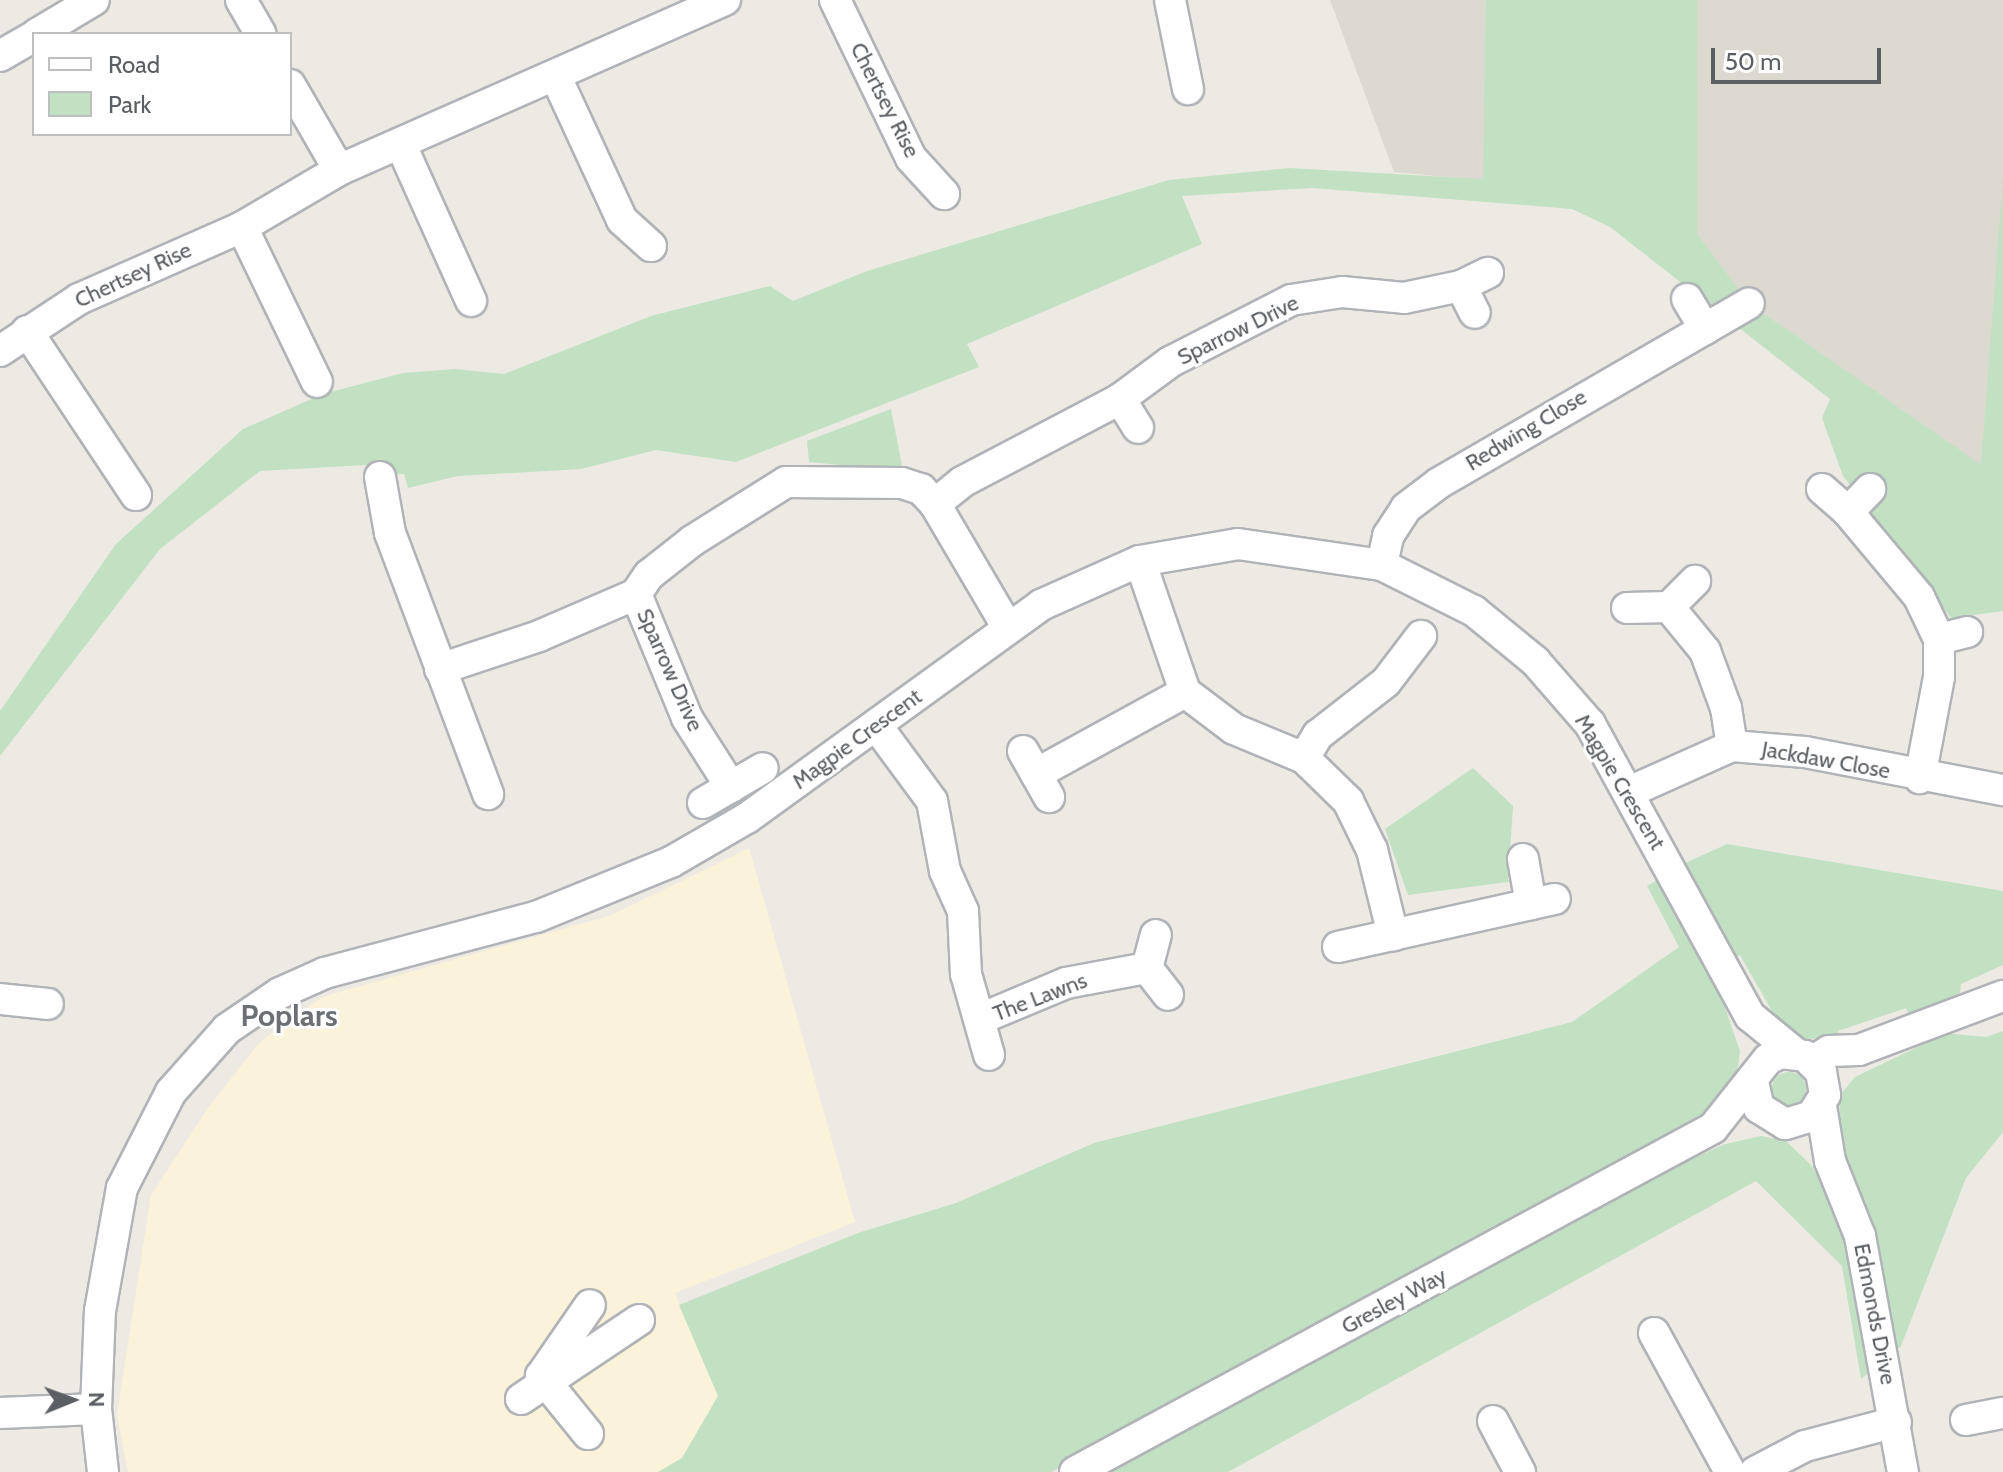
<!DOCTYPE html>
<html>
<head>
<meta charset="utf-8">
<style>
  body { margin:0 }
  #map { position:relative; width:2003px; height:1472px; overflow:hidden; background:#eceae3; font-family:Cabin,sans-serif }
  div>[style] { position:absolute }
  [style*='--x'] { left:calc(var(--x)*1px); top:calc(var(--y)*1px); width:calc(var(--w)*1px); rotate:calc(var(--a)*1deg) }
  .commercial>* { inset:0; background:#faf3da }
  .education>* { inset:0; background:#dcd9d1 }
  .green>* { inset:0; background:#c2e1c2 }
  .round { border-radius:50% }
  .roads { filter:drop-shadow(2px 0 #b0b3b7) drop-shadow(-2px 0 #b0b3b7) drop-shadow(0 2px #b0b3b7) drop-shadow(0 -2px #b0b3b7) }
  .minor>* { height:30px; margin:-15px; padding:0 15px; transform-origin:15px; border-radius:15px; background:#fff }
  span { translate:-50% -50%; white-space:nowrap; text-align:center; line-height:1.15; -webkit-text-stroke:6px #fff; paint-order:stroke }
  .street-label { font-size:22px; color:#5b5e62 }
  .district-label { font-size:30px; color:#6c7074; font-weight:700 }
  .legend { position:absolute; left:32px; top:32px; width:260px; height:104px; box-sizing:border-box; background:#fff; border:2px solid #bdbfc0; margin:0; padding:10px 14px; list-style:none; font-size:24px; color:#5b5e62 }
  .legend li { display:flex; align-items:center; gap:16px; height:40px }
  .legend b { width:40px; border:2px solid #bdbfc0 }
  .north { position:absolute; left:32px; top:1360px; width:80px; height:80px; -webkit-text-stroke:6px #fff; paint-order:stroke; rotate:89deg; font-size:22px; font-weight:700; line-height:32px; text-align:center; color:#5b5e62 }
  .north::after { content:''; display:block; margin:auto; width:28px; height:36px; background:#5b5e62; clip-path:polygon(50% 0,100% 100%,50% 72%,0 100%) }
  .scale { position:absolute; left:1711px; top:48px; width:170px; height:36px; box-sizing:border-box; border:4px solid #5b5e62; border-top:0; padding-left:10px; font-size:24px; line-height:28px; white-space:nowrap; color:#5b5e62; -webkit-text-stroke:6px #fff; paint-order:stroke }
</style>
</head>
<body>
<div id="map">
  <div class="commercial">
    <div style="clip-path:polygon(749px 848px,855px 1222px,675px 1293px,718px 1396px,682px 1458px,658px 1472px,128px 1472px,117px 1415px,151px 1195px,208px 1108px,259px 1043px,322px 997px,612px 915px)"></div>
  </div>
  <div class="education">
    <div style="clip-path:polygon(1330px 0,2003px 0,2003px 482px,1749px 303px,1606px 192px,1394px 172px)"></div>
  </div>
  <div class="green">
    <div style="clip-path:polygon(1486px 0,1697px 0,1697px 234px,1749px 303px,1981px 465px,2003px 178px,2003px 611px,1951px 618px,1843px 476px,1822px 418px,1830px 399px,1610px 227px,1572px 209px,1312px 188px,1182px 196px,1202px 244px,967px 344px,979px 367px,736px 462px,656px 450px,581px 469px,458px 476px,408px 488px,404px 474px,377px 476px,366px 465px,260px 471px,160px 549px,0 756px,0 711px,116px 544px,243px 429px,323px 394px,403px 373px,455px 369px,504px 374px,651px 316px,770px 286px,793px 301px,867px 271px,1169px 180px,1289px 168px,1483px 179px)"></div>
    <div style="clip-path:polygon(891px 409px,903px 471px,809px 462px,807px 441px)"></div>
    <div style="clip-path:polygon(1473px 768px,1513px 806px,1508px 882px,1408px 895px,1385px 829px)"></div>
    <div style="clip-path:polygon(1727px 844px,2003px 891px,2003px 965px,1961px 984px,1960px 993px,1909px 1015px,1906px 1008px,1838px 1031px,1840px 1038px,1800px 1039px,1777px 1020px,1740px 955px,1734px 959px,1681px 865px)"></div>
    <div style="clip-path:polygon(1662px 877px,1714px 976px,1740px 1051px,1736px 1082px,1697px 1123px,1051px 1472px,658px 1472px,682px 1458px,718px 1396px,679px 1305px,858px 1233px,956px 1203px,1094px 1143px,1572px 1022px,1679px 947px,1647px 886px)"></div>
    <div style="clip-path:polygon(2003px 1031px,2003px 1132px,1966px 1178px,1901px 1346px,1893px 1353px,1870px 1226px,1839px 1136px,1840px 1095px,1855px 1077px,1924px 1044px,1922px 1037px,1943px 1033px,1986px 1037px)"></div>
    <div class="round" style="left:1772px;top:1072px;width:34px;height:34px"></div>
    <div style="clip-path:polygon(1761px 1136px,1786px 1141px,1810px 1164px,1841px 1212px,1872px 1370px,1861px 1379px,1842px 1266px,1756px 1181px,1228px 1472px,1104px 1472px,1659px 1174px,1725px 1144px)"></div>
  </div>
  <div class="roads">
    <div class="minor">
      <div style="--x:241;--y:0;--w:39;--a:60"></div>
      <div style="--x:835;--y:0;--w:175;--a:64.3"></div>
      <div style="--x:911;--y:158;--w:49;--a:47.5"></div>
      <div style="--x:1170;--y:0;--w:91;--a:78.6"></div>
      <div style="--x:37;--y:34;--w:66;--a:-30.8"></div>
      <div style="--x:0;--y:56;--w:39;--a:-30"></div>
      <div style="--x:556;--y:77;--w:157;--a:65.2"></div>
      <div style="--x:622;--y:220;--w:39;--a:42"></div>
      <div style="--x:290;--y:85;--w:98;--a:60"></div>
      <div style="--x:401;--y:145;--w:171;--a:65.8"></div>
      <div style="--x:242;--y:227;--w:172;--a:64.2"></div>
      <div style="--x:1461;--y:286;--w:30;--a:63"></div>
      <div style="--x:1687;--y:299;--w:35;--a:59"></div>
      <div style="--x:27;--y:331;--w:197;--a:56.4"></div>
      <div style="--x:0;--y:351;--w:95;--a:-33.4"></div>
      <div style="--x:79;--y:299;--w:178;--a:-23.8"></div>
      <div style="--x:242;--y:227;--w:113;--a:-30.4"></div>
      <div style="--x:339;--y:170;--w:422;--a:-23.8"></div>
      <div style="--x:1120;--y:399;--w:34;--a:58"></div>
      <div style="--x:380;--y:477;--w:57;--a:79.9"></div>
      <div style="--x:390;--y:533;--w:279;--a:69.4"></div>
      <div style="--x:1822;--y:489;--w:35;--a:41"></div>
      <div style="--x:1848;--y:512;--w:111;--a:50.1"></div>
      <div style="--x:1919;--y:597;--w:47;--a:64.5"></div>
      <div style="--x:1939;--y:639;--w:38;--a:90"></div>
      <div style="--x:1939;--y:677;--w:103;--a:100.7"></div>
      <div style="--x:1848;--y:512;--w:32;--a:-46"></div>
      <div style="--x:1140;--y:561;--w:139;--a:71"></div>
      <div style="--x:1185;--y:692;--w:61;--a:37.1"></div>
      <div style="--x:1234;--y:729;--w:76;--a:22.5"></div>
      <div style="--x:1304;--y:758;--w:62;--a:44.3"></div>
      <div style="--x:1348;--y:801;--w:55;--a:63.9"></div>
      <div style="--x:1372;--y:850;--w:88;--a:76.1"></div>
      <div style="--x:1382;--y:565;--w:30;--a:-78"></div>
      <div style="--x:1388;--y:536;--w:33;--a:-57"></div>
      <div style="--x:1406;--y:508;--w:41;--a:-37.1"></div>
      <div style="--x:1439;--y:483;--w:358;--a:-30.1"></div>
      <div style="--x:636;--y:594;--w:134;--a:67.6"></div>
      <div style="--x:687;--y:718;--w:82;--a:57.5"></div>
      <div style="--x:1669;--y:607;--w:37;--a:-45"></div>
      <div style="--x:1627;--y:608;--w:42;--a:-1.4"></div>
      <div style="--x:1669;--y:607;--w:57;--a:50.7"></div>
      <div style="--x:1705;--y:651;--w:61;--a:69.8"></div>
      <div style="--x:1726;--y:708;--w:38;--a:81"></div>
      <div style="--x:1008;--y:628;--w:144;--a:-120.5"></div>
      <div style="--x:935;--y:504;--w:35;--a:-39"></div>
      <div style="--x:962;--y:482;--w:178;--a:-27.7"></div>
      <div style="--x:1120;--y:399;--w:62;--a:-36.5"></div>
      <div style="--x:1170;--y:362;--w:136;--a:-27.1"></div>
      <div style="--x:1291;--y:300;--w:52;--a:-8.9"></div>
      <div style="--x:1342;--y:292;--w:62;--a:5.5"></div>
      <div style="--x:1404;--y:298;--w:58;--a:-11.9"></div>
      <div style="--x:1461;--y:286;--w:30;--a:-26"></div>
      <div style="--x:1939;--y:639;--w:29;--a:-14"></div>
      <div style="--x:440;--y:669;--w:104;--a:-18.4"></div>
      <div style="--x:539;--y:636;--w:106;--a:-23.4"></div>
      <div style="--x:636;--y:594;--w:23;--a:-56"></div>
      <div style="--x:649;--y:575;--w:55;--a:-38.3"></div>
      <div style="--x:692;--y:541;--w:111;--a:-32.1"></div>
      <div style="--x:786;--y:482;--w:116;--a:0.5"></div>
      <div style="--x:902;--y:483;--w:20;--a:18"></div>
      <div style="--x:921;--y:489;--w:21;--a:47"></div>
      <div style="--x:876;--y:725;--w:94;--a:53.6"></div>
      <div style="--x:932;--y:801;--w:71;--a:79.5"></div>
      <div style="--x:945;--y:871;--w:44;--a:65.8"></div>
      <div style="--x:963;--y:911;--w:63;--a:87.3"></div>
      <div style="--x:966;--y:974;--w:84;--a:74.1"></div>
      <div style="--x:1023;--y:751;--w:53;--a:60.5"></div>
      <div style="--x:1304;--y:758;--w:27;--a:-59"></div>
      <div style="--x:1318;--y:735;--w:86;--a:-37.9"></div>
      <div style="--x:1386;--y:682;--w:58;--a:-52.7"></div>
      <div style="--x:1036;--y:774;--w:170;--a:-28.8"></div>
      <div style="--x:1629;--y:792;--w:113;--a:-24.1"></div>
      <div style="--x:1732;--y:746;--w:73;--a:4.7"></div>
      <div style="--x:1805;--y:752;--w:202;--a:10.9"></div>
      <div style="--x:703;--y:803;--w:69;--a:-30.3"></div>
      <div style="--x:1523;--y:859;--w:46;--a:79.9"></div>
      <div style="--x:1338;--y:947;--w:222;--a:-12.5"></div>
      <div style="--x:1147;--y:968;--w:34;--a:-75"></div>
      <div style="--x:0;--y:999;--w:48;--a:5.9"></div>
      <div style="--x:980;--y:1019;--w:93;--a:-22.7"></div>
      <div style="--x:1066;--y:983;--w:82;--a:-10.5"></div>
      <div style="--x:1147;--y:968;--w:34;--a:52"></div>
      <div style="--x:1813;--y:1061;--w:19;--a:-32"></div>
      <div style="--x:1829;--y:1051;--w:30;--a:-2"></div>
      <div style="--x:1859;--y:1050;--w:154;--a:-20.6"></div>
      <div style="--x:1821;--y:1106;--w:56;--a:80.7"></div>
      <div style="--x:1830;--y:1161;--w:81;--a:68.2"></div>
      <div style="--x:1860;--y:1236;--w:240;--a:79.7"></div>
      <div style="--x:1654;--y:1333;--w:158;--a:61.3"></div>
      <div style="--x:521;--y:1399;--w:142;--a:-33.8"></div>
      <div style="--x:0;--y:1413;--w:96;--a:-2.4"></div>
      <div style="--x:1966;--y:1420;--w:38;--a:-11"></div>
      <div style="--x:1493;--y:1421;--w:58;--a:62.1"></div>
      <div style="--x:588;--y:1434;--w:75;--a:-129"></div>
      <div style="--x:541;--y:1376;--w:86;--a:-55.4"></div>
      <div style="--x:103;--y:1472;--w:63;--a:-96.3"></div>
      <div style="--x:96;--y:1409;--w:98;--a:-87.7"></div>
      <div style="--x:100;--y:1311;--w:125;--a:-79.9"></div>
      <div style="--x:122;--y:1188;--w:108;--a:-63"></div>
      <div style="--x:171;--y:1092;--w:84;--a:-48.4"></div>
      <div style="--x:227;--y:1029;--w:64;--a:-34.2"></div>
      <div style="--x:280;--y:993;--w:49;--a:-24"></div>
      <div style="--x:325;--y:973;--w:218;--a:-14.9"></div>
      <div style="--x:536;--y:917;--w:146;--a:-22.2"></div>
      <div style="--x:671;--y:862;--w:88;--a:-30.1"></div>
      <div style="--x:747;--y:818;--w:363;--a:-35.9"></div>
      <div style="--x:1041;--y:605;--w:108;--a:-24"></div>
      <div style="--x:1140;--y:561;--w:99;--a:-9.8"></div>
      <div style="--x:1238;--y:544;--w:146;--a:8.3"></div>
      <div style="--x:1382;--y:565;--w:103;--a:26.6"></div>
      <div style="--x:1474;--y:611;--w:79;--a:39.3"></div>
      <div style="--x:1535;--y:661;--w:84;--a:48.9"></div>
      <div style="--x:1590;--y:724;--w:333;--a:61.3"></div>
      <div style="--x:1750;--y:1016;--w:58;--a:39.4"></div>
      <div style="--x:1075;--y:1472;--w:725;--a:-28.33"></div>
      <div style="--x:1713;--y:1128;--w:88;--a:-51.4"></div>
      <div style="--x:1768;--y:1059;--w:14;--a:-25"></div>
      <div style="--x:1781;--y:1053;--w:24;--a:7"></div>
      <div style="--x:1805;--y:1056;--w:23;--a:45"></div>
      <div style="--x:1821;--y:1072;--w:23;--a:80"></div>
      <div style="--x:1825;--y:1095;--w:25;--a:122"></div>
      <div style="--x:1812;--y:1116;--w:28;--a:163"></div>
      <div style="--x:1785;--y:1124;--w:31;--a:-148"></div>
      <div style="--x:1759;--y:1108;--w:27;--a:-103"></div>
      <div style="--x:1755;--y:1472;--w:56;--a:-27.5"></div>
      <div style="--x:1805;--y:1446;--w:94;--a:-14.8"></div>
    </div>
  </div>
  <div class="street-label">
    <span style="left:885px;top:100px;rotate:63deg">Chertsey Rise</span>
    <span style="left:133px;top:275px;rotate:-25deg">Chertsey Rise</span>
    <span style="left:1238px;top:330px;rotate:-26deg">Sparrow Drive</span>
    <span style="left:1526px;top:430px;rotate:-31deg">Redwing Close</span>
    <span style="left:670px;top:670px;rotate:66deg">Sparrow Drive</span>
    <span style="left:857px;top:739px;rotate:-36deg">Magpie Crescent</span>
    <span style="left:1826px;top:760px;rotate:10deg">Jackdaw Close</span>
    <span style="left:1620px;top:782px;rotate:59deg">Magpie Crescent</span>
    <span style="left:1040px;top:997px;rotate:-21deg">The Lawns</span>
    <span style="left:1394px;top:1301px;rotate:-28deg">Gresley Way</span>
    <span style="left:1875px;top:1314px;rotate:79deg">Edmonds Drive</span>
  </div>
  <div class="district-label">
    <span style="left:289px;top:1016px">Poplars</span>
  </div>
  <ul class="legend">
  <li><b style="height:10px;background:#fff"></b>Road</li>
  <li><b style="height:22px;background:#c2e1c2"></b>Park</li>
  </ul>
  <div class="north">N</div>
  <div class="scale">50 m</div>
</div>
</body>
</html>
